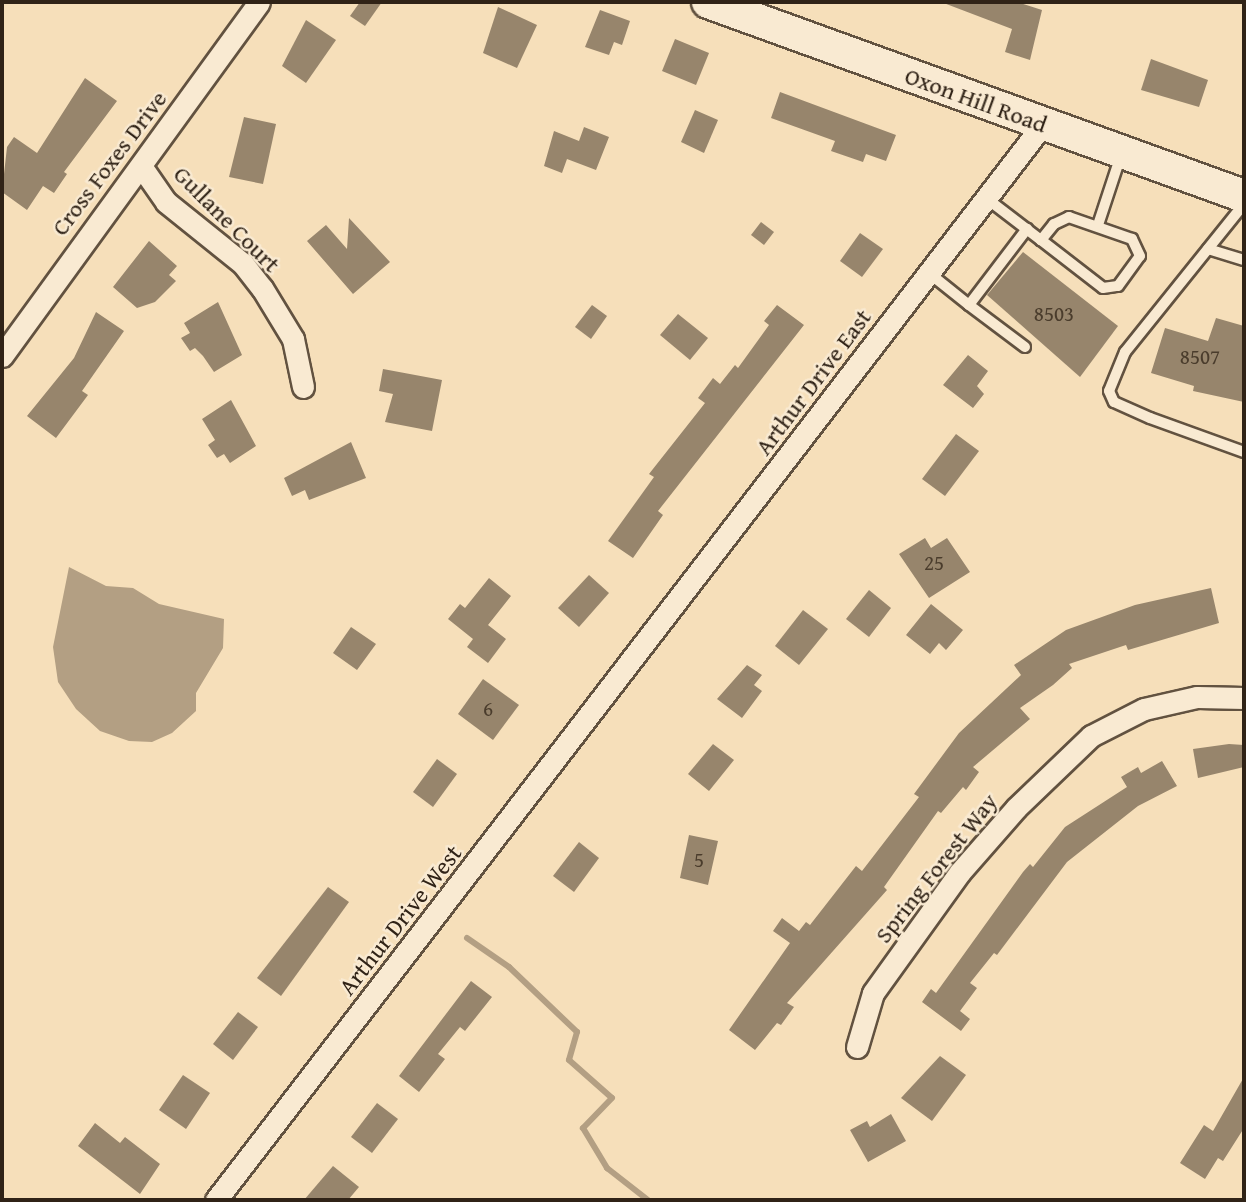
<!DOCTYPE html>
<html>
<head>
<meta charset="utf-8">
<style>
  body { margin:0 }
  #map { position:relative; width:1246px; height:1202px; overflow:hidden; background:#f6dfba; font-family:"Gentium Book Plus",serif }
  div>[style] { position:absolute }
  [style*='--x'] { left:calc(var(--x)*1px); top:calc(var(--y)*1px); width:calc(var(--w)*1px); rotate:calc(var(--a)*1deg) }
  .water>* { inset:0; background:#b39f83 }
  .stream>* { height:6px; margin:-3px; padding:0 3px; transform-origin:3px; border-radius:3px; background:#b39f83 }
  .building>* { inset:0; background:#97856c }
  .roads { filter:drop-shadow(2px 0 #625240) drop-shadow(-2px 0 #625240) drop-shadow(0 2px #625240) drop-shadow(0 -2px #625240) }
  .service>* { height:10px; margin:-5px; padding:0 5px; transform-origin:5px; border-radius:5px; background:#f9ead2 }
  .minor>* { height:21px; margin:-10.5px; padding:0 10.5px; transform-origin:10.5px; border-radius:10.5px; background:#f9ead2 }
  .secondary>* { height:32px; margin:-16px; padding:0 16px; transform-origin:16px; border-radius:16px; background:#f9ead2 }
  span { translate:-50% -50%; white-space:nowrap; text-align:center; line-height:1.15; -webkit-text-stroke:5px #f9ead2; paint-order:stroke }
  .number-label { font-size:21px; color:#4a3c2c }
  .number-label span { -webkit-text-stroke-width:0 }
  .street-label { font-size:24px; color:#302317 }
  .frame { position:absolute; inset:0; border:4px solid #302317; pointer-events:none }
</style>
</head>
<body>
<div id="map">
  <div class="water">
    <div style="clip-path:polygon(69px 567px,106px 586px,133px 588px,159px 604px,224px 619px,223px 648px,196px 693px,196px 711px,172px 733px,152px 742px,129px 741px,100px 731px,76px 709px,58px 682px,53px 647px)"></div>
  </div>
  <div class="stream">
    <div style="--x:467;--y:938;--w:51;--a:34.6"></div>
    <div style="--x:509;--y:967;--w:94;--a:43.7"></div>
    <div style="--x:577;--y:1032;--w:29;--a:106"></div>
    <div style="--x:569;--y:1060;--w:57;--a:41.5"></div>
    <div style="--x:612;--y:1098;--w:42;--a:134"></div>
    <div style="--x:583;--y:1128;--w:47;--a:59"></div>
    <div style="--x:607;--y:1168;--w:52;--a:38"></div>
  </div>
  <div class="building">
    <div style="clip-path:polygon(360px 2px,382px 2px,365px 26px,350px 16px)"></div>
    <div style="clip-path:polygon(941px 2px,1017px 2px,1042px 10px,1030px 60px,1005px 52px,1012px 29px)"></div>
    <div style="clip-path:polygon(498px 7px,537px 25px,517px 68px,483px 53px)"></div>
    <div style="clip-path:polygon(600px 10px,630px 21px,622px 45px,614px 42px,609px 55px,585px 47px)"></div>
    <div style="clip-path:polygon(306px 20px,336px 40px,306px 83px,282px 66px)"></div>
    <div style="clip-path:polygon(675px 39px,709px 53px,696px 85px,662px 71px)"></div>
    <div style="clip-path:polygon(1151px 59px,1208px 80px,1199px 107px,1141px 90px)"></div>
    <div style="clip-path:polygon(85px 78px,117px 101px,64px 172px,67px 174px,54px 193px,43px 186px,27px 210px,2px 192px,7px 147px,14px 137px,37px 153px)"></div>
    <div style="clip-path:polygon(780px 92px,896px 135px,886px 161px,866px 154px,863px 162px,831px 151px,835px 141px,771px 118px)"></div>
    <div style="clip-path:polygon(695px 110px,718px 120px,704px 153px,681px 142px)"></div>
    <div style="clip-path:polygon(244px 117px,276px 124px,263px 184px,229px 177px)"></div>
    <div style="clip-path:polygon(584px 127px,609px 137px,596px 170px,567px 159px,562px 173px,544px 166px,554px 131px,579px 141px)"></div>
    <div style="clip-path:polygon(349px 218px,390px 262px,353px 294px,307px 241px,326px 225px,347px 249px)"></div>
    <div style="clip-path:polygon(761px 222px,774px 232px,764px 245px,751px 235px)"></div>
    <div style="clip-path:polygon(860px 233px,883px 249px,862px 277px,840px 261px)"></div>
    <div style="clip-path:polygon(149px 241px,177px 266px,169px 275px,176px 281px,155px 302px,137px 308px,113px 287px)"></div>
    <div style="clip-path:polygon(1023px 252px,1118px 326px,1080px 377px,987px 295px)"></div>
    <div style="clip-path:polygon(218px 302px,242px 355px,214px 372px,203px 356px,195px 348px,190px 351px,181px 338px,190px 333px,184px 323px)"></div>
    <div style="clip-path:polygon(592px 305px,607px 316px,591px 339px,575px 327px)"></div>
    <div style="clip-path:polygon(777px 305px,804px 325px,658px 511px,663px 515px,633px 558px,608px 541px,654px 477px,649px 474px,705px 403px,698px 398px,713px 378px,720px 384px,735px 365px,738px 368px,769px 325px,764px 321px)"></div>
    <div style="clip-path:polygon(96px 312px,124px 331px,82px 391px,88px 395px,56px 438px,27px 416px,74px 358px)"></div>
    <div style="clip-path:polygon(678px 314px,708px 338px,690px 360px,660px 335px)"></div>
    <div style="clip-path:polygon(1216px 318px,1244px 326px,1244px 402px,1193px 391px,1194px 386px,1151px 373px,1165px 328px,1208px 341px)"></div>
    <div style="clip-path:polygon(968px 355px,988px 371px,977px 386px,984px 394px,973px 408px,943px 385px)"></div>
    <div style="clip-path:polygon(383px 369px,442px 380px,432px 431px,385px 422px,393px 394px,379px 391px)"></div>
    <div style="clip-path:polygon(231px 400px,256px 446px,230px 463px,224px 454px,217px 458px,208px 445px,215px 440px,202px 419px)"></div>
    <div style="clip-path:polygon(956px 434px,979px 451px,945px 496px,922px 479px)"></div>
    <div style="clip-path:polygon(351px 442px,366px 478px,309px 500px,305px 490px,292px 496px,284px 478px)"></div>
    <div style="clip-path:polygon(925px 538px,931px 548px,947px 538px,970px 572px,929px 598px,899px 554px)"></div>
    <div style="clip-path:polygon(589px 575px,609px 593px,579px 627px,558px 608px)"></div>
    <div style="clip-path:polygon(489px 578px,511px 596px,488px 625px,506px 639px,488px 663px,467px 647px,473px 639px,448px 619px,460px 604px,465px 608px)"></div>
    <div style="clip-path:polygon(1211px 588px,1219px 623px,1128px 650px,1126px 645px,1069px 664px,1072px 668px,1053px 685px,1020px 708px,1030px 719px,973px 767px,979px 772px,966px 790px,963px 787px,941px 813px,938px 811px,884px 887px,887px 890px,787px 1003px,794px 1007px,781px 1025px,777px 1023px,755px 1050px,729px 1030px,790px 943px,773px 931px,782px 918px,799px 931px,806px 922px,810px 925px,856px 866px,862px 871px,919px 797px,914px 794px,959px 733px,1021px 675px,1014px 665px,1066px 630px,1135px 605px)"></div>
    <div style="clip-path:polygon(869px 590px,891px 608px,869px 637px,846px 619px)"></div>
    <div style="clip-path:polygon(931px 604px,963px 630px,946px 650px,939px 643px,930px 654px,906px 635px)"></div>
    <div style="clip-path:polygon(803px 610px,828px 629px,799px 665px,775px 646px)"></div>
    <div style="clip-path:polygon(351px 627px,376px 644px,357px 670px,333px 653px)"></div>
    <div style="clip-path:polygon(747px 665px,762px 675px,754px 685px,762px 691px,742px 718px,717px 699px)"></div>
    <div style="clip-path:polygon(483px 679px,519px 705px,493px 740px,458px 714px)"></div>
    <div style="clip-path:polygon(713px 744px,734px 760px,709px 791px,688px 774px)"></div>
    <div style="clip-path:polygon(1229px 744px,1244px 745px,1244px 767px,1198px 778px,1193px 749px)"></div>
    <div style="clip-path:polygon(437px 759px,457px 774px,433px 807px,413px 792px)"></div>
    <div style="clip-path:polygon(1162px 761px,1177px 786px,1138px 806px,1067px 862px,997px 955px,994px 953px,970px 983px,977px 988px,960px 1011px,970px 1019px,961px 1031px,922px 1002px,931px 989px,936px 993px,1023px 872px,1030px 864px,1033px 867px,1065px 827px,1127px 787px,1121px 777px,1138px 767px,1141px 773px)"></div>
    <div style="clip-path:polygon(689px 835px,718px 841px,708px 885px,680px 878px)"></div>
    <div style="clip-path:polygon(579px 842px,599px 858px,574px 892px,553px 876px)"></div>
    <div style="clip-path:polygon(328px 887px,349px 902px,281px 996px,257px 978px)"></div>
    <div style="clip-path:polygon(471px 981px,492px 997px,465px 1031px,460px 1027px,438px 1054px,445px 1059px,419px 1092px,399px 1076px)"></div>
    <div style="clip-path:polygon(238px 1012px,258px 1027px,233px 1060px,213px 1044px)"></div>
    <div style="clip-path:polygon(940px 1056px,966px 1075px,932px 1121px,901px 1098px)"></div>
    <div style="clip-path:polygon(183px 1075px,210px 1093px,186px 1129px,159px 1110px)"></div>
    <div style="clip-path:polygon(1244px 1077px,1244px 1128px,1223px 1161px,1218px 1158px,1205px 1179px,1180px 1163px,1204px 1125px,1213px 1131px)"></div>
    <div style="clip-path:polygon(377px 1103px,398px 1119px,372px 1153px,351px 1137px)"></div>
    <div style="clip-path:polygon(891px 1114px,906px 1141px,868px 1162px,850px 1130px,867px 1121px,870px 1127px)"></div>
    <div style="clip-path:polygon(95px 1123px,120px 1143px,125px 1137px,160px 1164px,140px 1194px,78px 1146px)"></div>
    <div style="clip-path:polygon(333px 1166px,359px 1187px,348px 1200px,304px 1200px)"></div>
  </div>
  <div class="roads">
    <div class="service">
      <div style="--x:986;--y:198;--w:69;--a:37.4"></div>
      <div style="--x:1041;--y:240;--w:78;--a:37.7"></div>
      <div style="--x:1103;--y:288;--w:15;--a:-8"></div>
      <div style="--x:1118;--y:286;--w:37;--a:-54"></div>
      <div style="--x:1140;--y:256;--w:19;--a:-115"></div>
      <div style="--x:1132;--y:239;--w:67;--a:-160.8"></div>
      <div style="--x:1069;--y:217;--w:17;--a:155"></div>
      <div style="--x:1054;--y:224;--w:21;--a:129"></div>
      <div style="--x:1244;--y:204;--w:190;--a:128.8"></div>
      <div style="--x:1125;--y:352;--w:42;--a:112.3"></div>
      <div style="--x:1109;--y:391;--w:12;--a:66"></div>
      <div style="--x:1114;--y:402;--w:39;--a:24"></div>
      <div style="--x:1150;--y:418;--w:100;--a:19.9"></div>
      <div style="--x:1098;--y:225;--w:74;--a:-71.8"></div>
      <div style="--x:1208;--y:249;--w:38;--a:17"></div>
      <div style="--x:929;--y:273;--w:51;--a:38.7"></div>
      <div style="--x:969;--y:305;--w:96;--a:-52.7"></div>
      <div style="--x:969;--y:305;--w:70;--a:36.9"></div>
    </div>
    <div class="minor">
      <div style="--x:141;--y:166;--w:44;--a:55.2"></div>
      <div style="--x:166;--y:202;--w:99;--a:38.8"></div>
      <div style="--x:243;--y:264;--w:31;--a:52"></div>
      <div style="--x:262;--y:288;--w:60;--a:58.7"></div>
      <div style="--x:293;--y:339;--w:49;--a:78.2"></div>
      <div style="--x:2;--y:356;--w:437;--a:-54"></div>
      <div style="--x:857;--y:1047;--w:56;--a:-73.5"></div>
      <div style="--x:873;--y:993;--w:149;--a:-54.3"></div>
      <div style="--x:960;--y:872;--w:85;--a:-48.8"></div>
      <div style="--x:1016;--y:808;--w:104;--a:-43.8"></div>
      <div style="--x:1091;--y:736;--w:59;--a:-27"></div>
      <div style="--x:1144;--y:709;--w:54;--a:-12.8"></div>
      <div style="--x:1197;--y:697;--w:47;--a:1.2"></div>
      <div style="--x:216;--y:1200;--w:1357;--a:-52.45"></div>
    </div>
    <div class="secondary">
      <div style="--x:708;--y:2;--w:570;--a:19.9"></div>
    </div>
  </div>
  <div class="number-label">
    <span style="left:1054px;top:314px">8503</span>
    <span style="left:1200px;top:357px">8507</span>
    <span style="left:934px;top:563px">25</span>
    <span style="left:488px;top:709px">6</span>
    <span style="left:699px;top:860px">5</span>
  </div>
  <div class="street-label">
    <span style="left:976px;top:100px;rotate:20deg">Oxon Hill Road</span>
    <span style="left:109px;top:163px;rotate:-53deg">Cross Foxes Drive</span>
    <span style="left:227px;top:219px;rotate:45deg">Gullane Court</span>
    <span style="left:813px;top:382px;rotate:-53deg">Arthur Drive East</span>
    <span style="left:936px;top:868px;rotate:-52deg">Spring Forest Way</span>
    <span style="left:400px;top:920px;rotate:-52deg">Arthur Drive West</span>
  </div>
  <div class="frame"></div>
</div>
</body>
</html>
